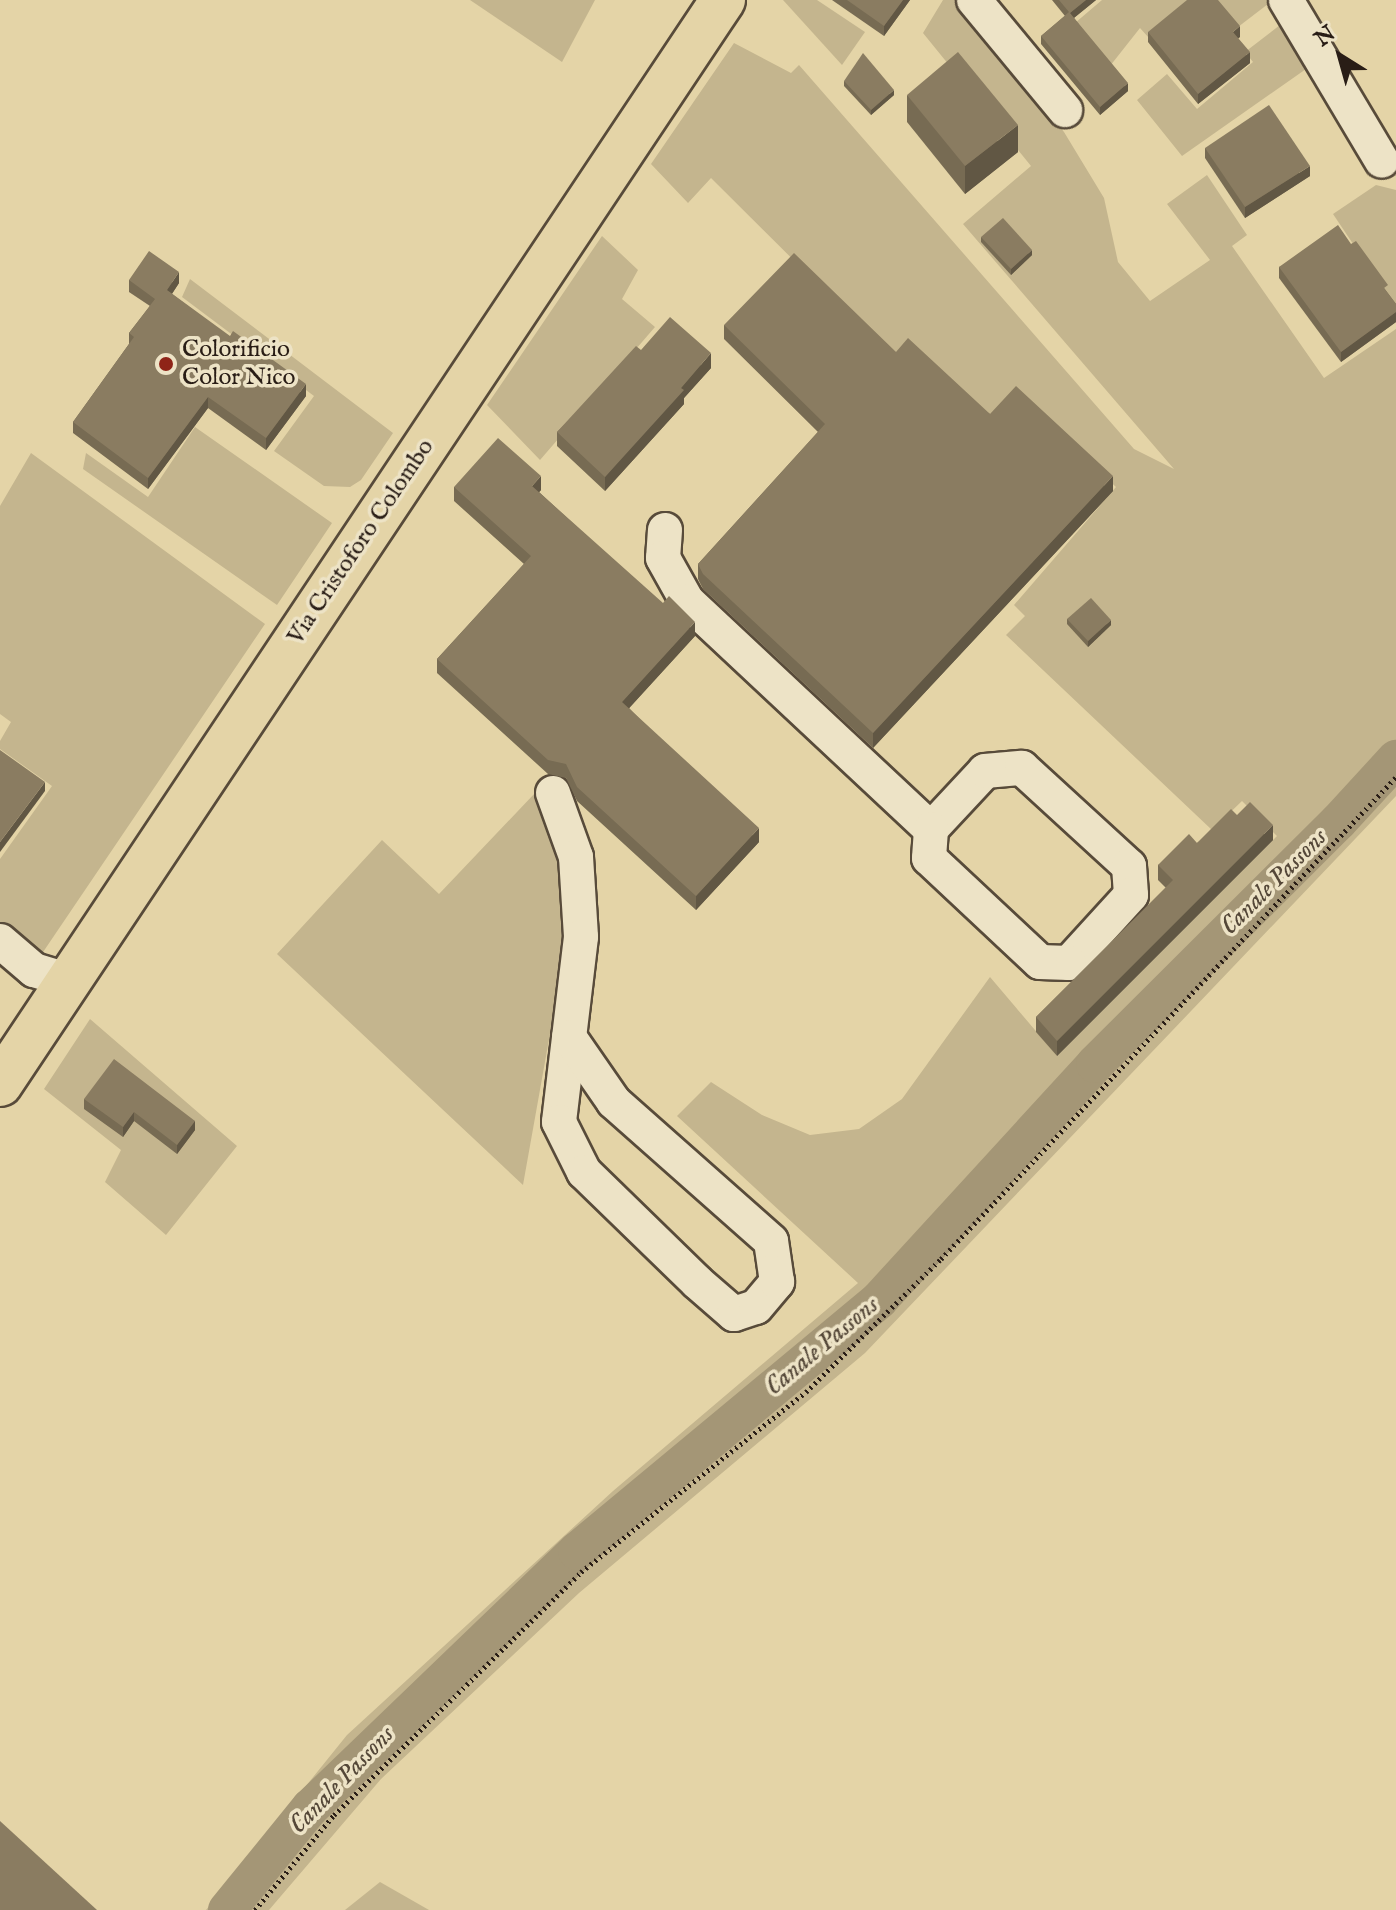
<!DOCTYPE html>
<html>
<head>
<meta charset="utf-8">
<style>
  body { margin:0 }
  #map { position:relative; width:1396px; height:1910px; overflow:hidden; background:#e4d4a7; font-family:"IM FELL English",serif }
  div>[style] { position:absolute }
  [style*='--x'] { left:calc(var(--x)*1px); top:calc(var(--y)*1px); width:calc(var(--w)*1px); rotate:calc(var(--a)*1deg) }
  .green>* { inset:0; background:#c4b58e }
  .canal>* { height:38px; margin:-19px; padding:0 19px; transform-origin:19px; border-radius:19px; background:#a49676 }
  .path>* { height:5px; margin-top:-2.5px; transform-origin:0; background:repeating-linear-gradient(90deg,#291d16 0 2px,transparent 0 6px) }
  .roads { filter:drop-shadow(2px 0 #584b3a) drop-shadow(-2px 0 #584b3a) drop-shadow(0 2px #584b3a) drop-shadow(0 -2px #584b3a) }
  .minor>* { height:34px; margin:-17px; padding:0 17px; transform-origin:17px; border-radius:17px; background:#ede3c6 }
  .major>* { height:44px; margin:-22px; padding:0 22px; transform-origin:22px; border-radius:22px; background:#e4d4a7 }
  .wall>* { inset:0; background:#776b53 }
  .shaded-wall>* { inset:0; background:#615744 }
  .building>* { inset:0; background:#8a7c61 }
  .dots>* { width:22px; height:22px; translate:-50% -50%; box-sizing:border-box; border:4px solid #ede3c6; border-radius:50% }
  span { translate:-50% -50%; white-space:nowrap; text-align:center; line-height:1.15; -webkit-text-stroke:7px #ede3c6; paint-order:stroke }
  .poi-label { font-size:24px; color:#291d16 }
  .left { translate:0 -50%; text-align:left }
  .street-label { font-size:24px; color:#291d16 }
  .water-label { font-size:26px; color:#544738; font-style:italic }
  .north { position:absolute; left:1300px; top:16px; width:80px; height:80px; -webkit-text-stroke:6px #ede3c6; paint-order:stroke; rotate:323deg; font-size:22px; font-weight:700; line-height:32px; text-align:center; color:#291d16 }
  .north::after { content:''; display:block; margin:auto; width:28px; height:36px; background:#291d16; clip-path:polygon(50% 0,100% 100%,50% 72%,0 100%) }
</style>
</head>
<body>
<div id="map">
  <div class="green">
    <div style="clip-path:polygon(470px 0,595px 0,562px 62px)"></div>
    <div style="clip-path:polygon(783px 0,817px 0,865px 32px,842px 65px)"></div>
    <div style="clip-path:polygon(943px 0,957px 0,1064px 132px,1104px 198px,1118px 262px,1150px 301px,1210px 260px,1167px 204px,1207px 175px,1247px 235px,1232px 246px,1324px 378px,1396px 329px,1396px 796px,865px 1353px,579px 1593px,381px 1779px,269px 1910px,206px 1910px,347px 1735px,613px 1491px,858px 1283px,677px 1116px,711px 1082px,762px 1115px,810px 1135px,859px 1129px,902px 1099px,990px 977px,1057px 1056px,1277px 836px,1242px 801px,1212px 830px,1006px 635px,1025px 616px,1014px 605px,1116px 487px,1015px 393px,988px 419px,893px 359px,711px 178px,688px 203px,651px 164px,734px 43px,791px 73px,799px 65px,1134px 449px,1174px 469px,963px 224px,1031px 166px,923px 33px)"></div>
    <div style="clip-path:polygon(1102px 0,1195px 0,1149px 38px,1140px 28px,1110px 66px,1075px 23px)"></div>
    <div style="clip-path:polygon(1216px 0,1266px 0,1268px 4px,1238px 27px)"></div>
    <div style="clip-path:polygon(1280px 25px,1306px 69px,1182px 156px,1137px 100px,1167px 74px,1197px 109px,1253px 62px,1245px 52px)"></div>
    <div style="clip-path:polygon(1376px 185px,1396px 190px,1396px 308px,1333px 214px)"></div>
    <div style="clip-path:polygon(602px 236px,638px 270px,622px 299px,655px 327px,540px 460px,487px 405px)"></div>
    <div style="clip-path:polygon(190px 279px,393px 433px,361px 480px,350px 487px,324px 486px,274px 451px,314px 396px,182px 297px)"></div>
    <div style="clip-path:polygon(195px 427px,332px 523px,277px 605px,83px 469px,86px 453px,148px 497px)"></div>
    <div style="clip-path:polygon(31px 453px,265px 624px,37px 961px,0 930px,0 859px,52px 786px,0 749px,0 741px,11px 722px,0 714px,0 506px)"></div>
    <div style="clip-path:polygon(535px 793px,549px 809px,569px 896px,563px 961px,523px 1185px,277px 954px,382px 840px,439px 894px)"></div>
    <div style="clip-path:polygon(90px 1019px,237px 1146px,166px 1235px,105px 1182px,121px 1150px,44px 1089px)"></div>
    <div style="clip-path:polygon(380px 1882px,429px 1910px,345px 1910px)"></div>
  </div>
  <div class="canal">
    <div style="--x:227;--y:1910;--w:132;--a:-50.9"></div>
    <div style="--x:310;--y:1808;--w:371;--a:-43.9"></div>
    <div style="--x:577;--y:1551;--w:393;--a:-39.7"></div>
    <div style="--x:879;--y:1300;--w:320;--a:-47.5"></div>
    <div style="--x:1095;--y:1064;--w:343;--a:-44.9"></div>
    <div style="--x:1338;--y:822;--w:86;--a:-47.4"></div>
  </div>
  <div class="path">
    <div style="--x:255;--y:1910;--w:124;--a:-50.3"></div>
    <div style="--x:334;--y:1815;--w:346;--a:-44.5"></div>
    <div style="--x:581;--y:1572;--w:288;--a:-38.7"></div>
    <div style="--x:806;--y:1392;--w:190;--a:-44.6"></div>
    <div style="--x:941;--y:1259;--w:663;--a:-46.65"></div>
  </div>
  <div class="roads">
    <div class="minor">
      <div style="--x:974;--y:0;--w:143;--a:50.4"></div>
      <div style="--x:1286;--y:0;--w:187;--a:59.2"></div>
      <div style="--x:665;--y:530;--w:28;--a:94"></div>
      <div style="--x:663;--y:558;--w:49;--a:60.8"></div>
      <div style="--x:687;--y:601;--w:334;--a:43.1"></div>
      <div style="--x:931;--y:829;--w:79;--a:-47"></div>
      <div style="--x:985;--y:771;--w:37;--a:-5"></div>
      <div style="--x:1022;--y:768;--w:145;--a:42.5"></div>
      <div style="--x:1129;--y:866;--w:29;--a:86"></div>
      <div style="--x:1131;--y:895;--w:92;--a:132.4"></div>
      <div style="--x:1069;--y:963;--w:29;--a:-178"></div>
      <div style="--x:1040;--y:962;--w:152;--a:-136.9"></div>
      <div style="--x:929;--y:858;--w:29;--a:-86"></div>
      <div style="--x:553;--y:793;--w:68;--a:70.2"></div>
      <div style="--x:576;--y:857;--w:80;--a:86.4"></div>
      <div style="--x:581;--y:937;--w:186;--a:96.8"></div>
      <div style="--x:559;--y:1122;--w:56;--a:63.4"></div>
      <div style="--x:584;--y:1172;--w:158;--a:44.2"></div>
      <div style="--x:697;--y:1282;--w:49;--a:40.9"></div>
      <div style="--x:734;--y:1314;--w:23;--a:-18"></div>
      <div style="--x:756;--y:1307;--w:33;--a:-50"></div>
      <div style="--x:777;--y:1282;--w:41;--a:-98.3"></div>
      <div style="--x:771;--y:1241;--w:210;--a:-138.5"></div>
      <div style="--x:614;--y:1102;--w:79;--a:-124.7"></div>
      <div style="--x:0;--y:941;--w:45;--a:40.5"></div>
      <div style="--x:34;--y:970;--w:37;--a:17"></div>
    </div>
    <div class="major">
      <div style="--x:0;--y:1084;--w:1303;--a:-56.3"></div>
    </div>
  </div>
  <div class="wall">
    <div style="clip-path:polygon(832px 0,910px 0,884px 36px)"></div>
    <div style="clip-path:polygon(1052px 0,1096px 0,1074px 18px,1128px 91px,1100px 115px,1041px 44px,1041px 36px,1065px 16px)"></div>
    <div style="clip-path:polygon(1148px 32px,1240px 37px,1238px 38px,1250px 63px,1198px 104px,1148px 42px)"></div>
    <div style="clip-path:polygon(844px 81px,894px 95px,871px 115px,844px 86px)"></div>
    <div style="clip-path:polygon(907px 95px,1018px 152px,965px 194px,907px 122px)"></div>
    <div style="clip-path:polygon(1205px 148px,1310px 176px,1245px 218px,1205px 158px)"></div>
    <div style="clip-path:polygon(981px 237px,1032px 255px,1011px 275px,981px 242px)"></div>
    <div style="clip-path:polygon(1351px 244px,1396px 304px,1396px 322px,1341px 362px,1279px 278px,1279px 267px)"></div>
    <div style="clip-path:polygon(129px 280px,179px 283px,172px 294px,306px 396px,266px 450px,208px 408px,148px 489px,73px 433px,73px 422px,129px 344px,129px 333px,150px 306px,129px 292px)"></div>
    <div style="clip-path:polygon(724px 325px,896px 352px,990px 414px,1113px 491px,873px 748px,703px 589px,698px 579px,698px 564px,818px 432px,724px 339px)"></div>
    <div style="clip-path:polygon(641px 350px,711px 368px,684px 398px,684px 404px,605px 491px,557px 446px,557px 432px)"></div>
    <div style="clip-path:polygon(454px 487px,541px 490px,539px 492px,695px 636px,629px 708px,759px 842px,696px 910px,577px 801px,566px 778px,548px 774px,437px 673px,437px 659px,524px 564px,454px 501px)"></div>
    <div style="clip-path:polygon(1067px 619px,1111px 625px,1088px 647px,1067px 624px)"></div>
    <div style="clip-path:polygon(1237px 815px,1273px 840px,1057px 1056px,1036px 1032px,1036px 1017px,1166px 888px,1158px 880px,1158px 865px,1197px 843px)"></div>
    <div style="clip-path:polygon(84px 1099px,195px 1121px,195px 1130px,177px 1154px,134px 1121px,123px 1137px,84px 1109px)"></div>
  </div>
  <div class="shaded-wall">
    <div style="clip-path:polygon(903px 0,910px 0,884px 36px,884px 26px)"></div>
    <div style="clip-path:polygon(1086px 0,1096px 0,1070px 21px,1070px 13px)"></div>
    <div style="clip-path:polygon(1240px 26px,1240px 37px,1233px 42px,1233px 32px)"></div>
    <div style="clip-path:polygon(1250px 52px,1250px 63px,1198px 104px,1198px 94px)"></div>
    <div style="clip-path:polygon(1128px 83px,1128px 91px,1100px 115px,1100px 107px)"></div>
    <div style="clip-path:polygon(894px 90px,894px 95px,871px 115px,871px 110px)"></div>
    <div style="clip-path:polygon(1018px 125px,1018px 152px,965px 194px,965px 166px)"></div>
    <div style="clip-path:polygon(1310px 166px,1310px 176px,1245px 218px,1245px 207px)"></div>
    <div style="clip-path:polygon(1032px 250px,1032px 255px,1011px 275px,1011px 269px)"></div>
    <div style="clip-path:polygon(179px 272px,179px 283px,167px 301px,167px 290px)"></div>
    <div style="clip-path:polygon(1396px 312px,1396px 322px,1341px 362px,1341px 352px)"></div>
    <div style="clip-path:polygon(711px 353px,711px 368px,684px 398px,684px 404px,605px 491px,605px 477px)"></div>
    <div style="clip-path:polygon(306px 384px,306px 396px,266px 450px,266px 438px)"></div>
    <div style="clip-path:polygon(208px 397px,208px 408px,148px 489px,148px 478px)"></div>
    <div style="clip-path:polygon(541px 476px,541px 490px,532px 500px,532px 486px)"></div>
    <div style="clip-path:polygon(1113px 476px,1113px 491px,873px 748px,873px 733px)"></div>
    <div style="clip-path:polygon(1111px 620px,1111px 625px,1088px 647px,1088px 641px)"></div>
    <div style="clip-path:polygon(695px 622px,695px 636px,622px 716px,622px 702px)"></div>
    <div style="clip-path:polygon(45px 782px,45px 791px,0 852px,0 842px)"></div>
    <div style="clip-path:polygon(1273px 825px,1273px 840px,1057px 1056px,1057px 1041px)"></div>
    <div style="clip-path:polygon(759px 828px,759px 842px,696px 910px,696px 896px)"></div>
    <div style="clip-path:polygon(134px 1112px,134px 1121px,123px 1137px,123px 1127px)"></div>
    <div style="clip-path:polygon(195px 1121px,195px 1130px,177px 1154px,177px 1145px)"></div>
  </div>
  <div class="building">
    <div style="clip-path:polygon(847px 0,903px 0,884px 26px)"></div>
    <div style="clip-path:polygon(1059px 0,1086px 0,1070px 13px,1128px 83px,1100px 107px,1041px 36px,1069px 12px)"></div>
    <div style="clip-path:polygon(1187px 0,1218px 0,1240px 26px,1233px 32px,1250px 52px,1198px 94px,1148px 32px)"></div>
    <div style="clip-path:polygon(958px 52px,1018px 125px,965px 166px,907px 95px)"></div>
    <div style="clip-path:polygon(863px 53px,894px 90px,871px 110px,844px 81px)"></div>
    <div style="clip-path:polygon(1269px 105px,1310px 166px,1245px 207px,1205px 148px)"></div>
    <div style="clip-path:polygon(1003px 218px,1032px 250px,1011px 269px,981px 237px)"></div>
    <div style="clip-path:polygon(1338px 225px,1351px 244px,1356px 241px,1388px 285px,1384px 288px,1396px 304px,1396px 312px,1341px 352px,1279px 267px)"></div>
    <div style="clip-path:polygon(149px 251px,179px 272px,167px 290px,230px 336px,233px 331px,306px 384px,266px 438px,208px 397px,148px 478px,73px 422px,134px 337px,129px 333px,155px 299px,129px 280px)"></div>
    <div style="clip-path:polygon(794px 253px,896px 352px,908px 338px,990px 414px,1016px 386px,1113px 476px,873px 733px,703px 574px,698px 564px,825px 424px,724px 325px)"></div>
    <div style="clip-path:polygon(670px 317px,711px 353px,681px 388px,684px 390px,605px 477px,557px 432px,636px 346px,641px 350px)"></div>
    <div style="clip-path:polygon(498px 438px,541px 476px,532px 486px,663px 603px,669px 596px,695px 622px,622px 702px,759px 828px,696px 896px,577px 787px,566px 764px,548px 760px,437px 659px,531px 556px,454px 487px)"></div>
    <div style="clip-path:polygon(1091px 598px,1111px 620px,1088px 641px,1067px 619px)"></div>
    <div style="clip-path:polygon(0 750px,45px 782px,0 842px)"></div>
    <div style="clip-path:polygon(1250px 802px,1273px 825px,1057px 1041px,1036px 1017px,1173px 880px,1158px 865px,1189px 834px,1197px 843px,1231px 809px,1237px 815px)"></div>
    <div style="clip-path:polygon(114px 1059px,195px 1121px,177px 1145px,134px 1112px,123px 1127px,84px 1099px)"></div>
    <div style="clip-path:polygon(0 1821px,97px 1910px,0 1910px)"></div>
  </div>
  <div class="dots">
    <div style="left:166px;top:364px;background:#8f2418"></div>
  </div>
  <div class="poi-label">
    <span class="left" style="left:182px;top:364px">Colorificio<br>Color Nico</span>
  </div>
  <div class="street-label">
    <span style="left:361px;top:542px;rotate:-56deg">Via Cristoforo Colombo</span>
  </div>
  <div class="water-label">
    <span style="left:1274px;top:882px;rotate:-45deg">Canale Passons</span>
    <span style="left:822px;top:1346px;rotate:-40deg">Canale Passons</span>
    <span style="left:342px;top:1780px;rotate:-46deg">Canale Passons</span>
  </div>
  <div class="north">N</div>
</div>
</body>
</html>
